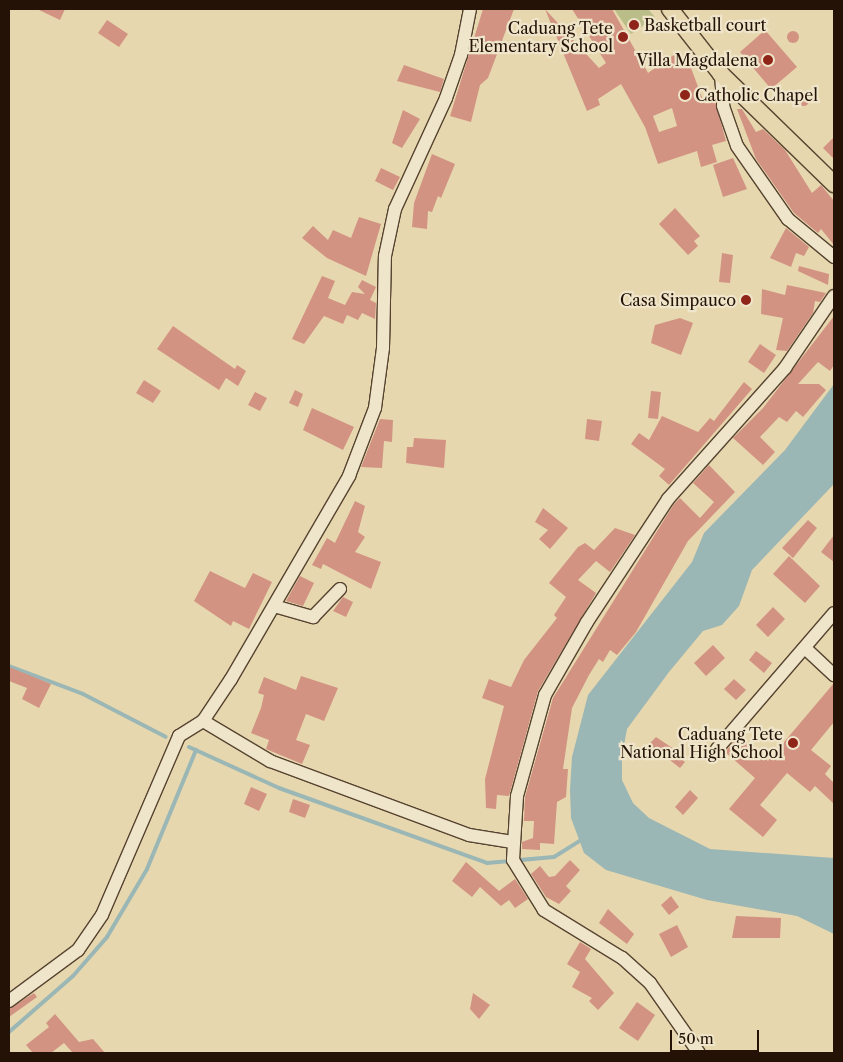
<!DOCTYPE html>
<html>
<head>
<meta charset="utf-8">
<style>
  body { margin:0 }
  #map { position:relative; width:843px; height:1062px; overflow:hidden; background:#e7d7ae; font-family:"Libre Caslon Text",serif }
  div>[style] { position:absolute }
  [style*='--x'] { left:calc(var(--x)*1px); top:calc(var(--y)*1px); width:calc(var(--w)*1px); rotate:calc(var(--a)*1deg) }
  .green>* { inset:0; background:#babd87 }
  .water>* { inset:0; background:#9ab7b5 }
  .stream>* { height:4px; margin:-2px; padding:0 2px; transform-origin:2px; border-radius:2px; background:#9ab7b5 }
  .building>* { inset:0; background:#d29382 }
  .round { border-radius:50% }
  .roads { filter:drop-shadow(1px 0 #564330) drop-shadow(-1px 0 #564330) drop-shadow(0 1px #564330) drop-shadow(0 -1px #564330) }
  .minor>* { height:12px; margin:-6px; padding:0 6px; transform-origin:6px; border-radius:6px; background:#efe5ca }
  .major>* { height:16px; margin:-8px; padding:0 8px; transform-origin:8px; border-radius:8px; background:#e7d7ae }
  .dots>* { width:14px; height:14px; translate:-50% -50%; box-sizing:border-box; border:2px solid #efe5ca; border-radius:50% }
  span { translate:-50% -50%; white-space:nowrap; text-align:center; line-height:1.15; -webkit-text-stroke:4.5px #efe5ca; paint-order:stroke }
  .poi-label { font-size:16px; color:#251206 }
  .left { translate:0 -50%; text-align:left }
  .right { translate:-100% -50%; text-align:right }
  .frame { position:absolute; inset:0; border:10px solid #251206; pointer-events:none }
  .scale { position:absolute; left:670px; top:1030px; width:89px; height:22px; box-sizing:border-box; border:2px solid #251206; border-top:0; padding-left:6px; font-size:15px; line-height:18px; white-space:nowrap; color:#251206; -webkit-text-stroke:4px #efe5ca; paint-order:stroke }
</style>
</head>
<body>
<div id="map">
  <div class="green">
    <div style="clip-path:polygon(614px 9px,648px 9px,655px 17px,631px 34px)"></div>
  </div>
  <div class="water">
    <div style="clip-path:polygon(834px 384px,834px 484px,752px 570px,739px 606px,722px 625px,703px 631px,669px 672px,627px 729px,622px 756px,622px 780px,633px 803px,649px 818px,710px 849px,834px 858px,834px 934px,797px 916px,707px 900px,606px 870px,584px 853px,571px 818px,570px 790px,572px 757px,588px 695px,692px 562px,704px 533px,785px 450px)"></div>
  </div>
  <div class="stream">
    <div style="--x:9;--y:666;--w:79;--a:20.7"></div>
    <div style="--x:83;--y:694;--w:93;--a:27.4"></div>
    <div style="--x:189;--y:747;--w:99;--a:24.5"></div>
    <div style="--x:279;--y:788;--w:221;--a:19.8"></div>
    <div style="--x:487;--y:863;--w:67;--a:-5.1"></div>
    <div style="--x:554;--y:857;--w:36;--a:-32"></div>
    <div style="--x:9;--y:1032;--w:85;--a:-41.2"></div>
    <div style="--x:73;--y:976;--w:52;--a:-48.9"></div>
    <div style="--x:107;--y:937;--w:79;--a:-59.5"></div>
    <div style="--x:147;--y:869;--w:129;--a:-67.6"></div>
  </div>
  <div class="building">
    <div style="clip-path:polygon(37px 9px,65px 9px,60px 20px)"></div>
    <div style="clip-path:polygon(483px 9px,514px 9px,488px 78px,480px 85px,471px 122px,450px 116px)"></div>
    <div style="clip-path:polygon(evenodd,545px 9px,599px 68px,606px 63px,572px 9px,612px 9px,648px 73px,678px 52px,691px 68px,703px 100px,715px 101px,726px 141px,712px 145px,717px 162px,701px 167px,697px 151px,658px 164px,645px 127px,621px 84px,598px 99px,600px 105px,587px 111px,545px 9px,672px 108px,677px 126px,659px 132px,653px 116px,672px 108px)"></div>
    <div style="clip-path:polygon(107px 20px,128px 34px,119px 47px,98px 33px)"></div>
    <div style="clip-path:polygon(765px 30px,797px 67px,771px 89px,740px 52px)"></div>
    <div class="round" style="left:787px;top:31px;width:12px;height:12px"></div>
    <div style="clip-path:polygon(404px 65px,444px 79px,440px 92px,397px 81px)"></div>
    <div class="round" style="left:797.5px;top:94.5px;width:11px;height:11px"></div>
    <div style="clip-path:polygon(737px 109px,742px 109px,756px 132px,763px 129px,785px 150px,812px 193px,821px 185px,834px 201px,834px 245px,821px 229px,818px 233px,794px 213px,756px 159px)"></div>
    <div style="clip-path:polygon(403px 110px,420px 119px,402px 148px,392px 143px)"></div>
    <div style="clip-path:polygon(834px 137px,834px 159px,823px 148px)"></div>
    <div style="clip-path:polygon(432px 154px,455px 164px,441px 198px,438px 196px,432px 212px,428px 211px,427px 229px,412px 227px,414px 203px)"></div>
    <div style="clip-path:polygon(733px 158px,747px 189px,723px 197px,713px 165px)"></div>
    <div style="clip-path:polygon(381px 168px,400px 177px,393px 190px,375px 181px)"></div>
    <div style="clip-path:polygon(675px 208px,700px 236px,694px 241px,698px 246px,688px 255px,659px 224px)"></div>
    <div style="clip-path:polygon(359px 217px,381px 224px,366px 276px,327px 258px,302px 238px,313px 226px,328px 240px,333px 230px,351px 238px)"></div>
    <div style="clip-path:polygon(786px 228px,809px 247px,804px 256px,796px 253px,791px 267px,770px 258px)"></div>
    <div style="clip-path:polygon(722px 253px,733px 255px,730px 283px,719px 282px)"></div>
    <div style="clip-path:polygon(799px 266px,829px 274px,828px 285px,798px 271px)"></div>
    <div style="clip-path:polygon(322px 276px,335px 281px,328px 298px,345px 305px,352px 292px,365px 294px,358px 287px,362px 280px,376px 287px,370px 300px,376px 303px,375px 319px,362px 313px,358px 320px,347px 315px,343px 324px,324px 316px,304px 344px,292px 339px)"></div>
    <div style="clip-path:polygon(787px 285px,826px 293px,820px 302px,815px 301px,813px 313px,787px 351px,776px 350px,783px 318px,761px 314px,762px 289px,785px 295px)"></div>
    <div style="clip-path:polygon(834px 316px,834px 365px,830px 371px,818px 362px,798px 384px,819px 384px,826px 390px,803px 417px,796px 411px,787px 422px,779px 417px,760px 437px,775px 452px,763px 465px,733px 438px,763px 408px)"></div>
    <div style="clip-path:polygon(680px 318px,693px 323px,681px 355px,651px 343px,655px 325px)"></div>
    <div style="clip-path:polygon(173px 326px,235px 369px,237px 365px,246px 371px,238px 386px,226px 378px,219px 390px,157px 349px)"></div>
    <div style="clip-path:polygon(760px 344px,776px 355px,764px 373px,748px 362px)"></div>
    <div style="clip-path:polygon(144px 380px,161px 391px,153px 403px,136px 393px)"></div>
    <div style="clip-path:polygon(744px 382px,752px 389px,669px 485px,659px 476px,665px 469px,631px 444px,639px 433px,649px 440px,662px 416px,698px 432px,710px 418px,714px 421px)"></div>
    <div style="clip-path:polygon(295px 390px,303px 394px,298px 407px,289px 403px)"></div>
    <div style="clip-path:polygon(651px 391px,661px 392px,658px 419px,648px 418px)"></div>
    <div style="clip-path:polygon(255px 392px,267px 398px,260px 411px,248px 405px)"></div>
    <div style="clip-path:polygon(312px 408px,354px 427px,343px 450px,303px 430px)"></div>
    <div style="clip-path:polygon(380px 419px,393px 420px,392px 442px,384px 441px,382px 468px,361px 467px)"></div>
    <div style="clip-path:polygon(587px 419px,602px 421px,599px 441px,585px 439px)"></div>
    <div style="clip-path:polygon(414px 438px,446px 440px,444px 468px,406px 463px,407px 447px,413px 447px)"></div>
    <div style="clip-path:polygon(709px 465px,735px 492px,688px 541px,636px 632px,617px 655px,610px 650px,603px 662px,599px 659px,589px 675px,572px 708px,563px 769px,568px 769px,566px 797px,557px 802px,554px 844px,540px 843px,540px 850px,522px 849px,522px 842px,533px 838px,534px 821px,524px 821px,525px 797px,553px 698px,674px 504px,680px 498px,700px 518px,714px 502px,693px 483px)"></div>
    <div style="clip-path:polygon(355px 501px,365px 506px,358px 532px,365px 537px,355px 552px,381px 562px,371px 589px,323px 564px,321px 569px,312px 565px,327px 538px,335px 543px)"></div>
    <div style="clip-path:polygon(543px 508px,568px 528px,550px 549px,539px 539px,548px 530px,535px 522px)"></div>
    <div style="clip-path:polygon(808px 520px,817px 528px,793px 558px,782px 548px)"></div>
    <div style="clip-path:polygon(615px 528px,635px 535px,610px 572px,596px 561px,578px 580px,596px 593px,538px 691px,509px 796px,497px 795px,496px 809px,486px 808px,485px 779px,504px 706px,482px 698px,489px 679px,511px 687px,524px 660px,557px 618px,554px 615px,566px 597px,549px 583px,578px 547px,585px 543px,594px 550px)"></div>
    <div style="clip-path:polygon(834px 535px,834px 562px,821px 552px)"></div>
    <div style="clip-path:polygon(789px 556px,820px 586px,805px 603px,773px 574px)"></div>
    <div style="clip-path:polygon(210px 571px,245px 588px,253px 573px,272px 582px,249px 629px,233px 621px,231px 626px,194px 601px)"></div>
    <div style="clip-path:polygon(300px 576px,314px 583px,303px 606px,286px 601px)"></div>
    <div style="clip-path:polygon(343px 597px,353px 602px,346px 617px,333px 611px)"></div>
    <div style="clip-path:polygon(773px 607px,785px 619px,768px 637px,756px 625px)"></div>
    <div style="clip-path:polygon(713px 645px,725px 658px,706px 676px,694px 663px)"></div>
    <div style="clip-path:polygon(756px 651px,772px 663px,764px 673px,749px 660px)"></div>
    <div style="clip-path:polygon(9px 667px,51px 684px,39px 708px,22px 699px,27px 688px,9px 681px)"></div>
    <div style="clip-path:polygon(301px 676px,338px 688px,324px 721px,306px 714px,296px 740px,310px 745px,302px 764px,266px 749px,269px 740px,251px 733px,261px 708px,264px 695px,258px 693px,264px 677px,296px 690px)"></div>
    <div style="clip-path:polygon(734px 679px,746px 690px,736px 700px,724px 689px)"></div>
    <div style="clip-path:polygon(834px 683px,834px 722px,811px 750px,831px 766px,825px 774px,834px 783px,834px 804px,815px 786px,810px 792px,787px 773px,760px 805px,777px 820px,763px 837px,729px 809px,755px 778px,725px 752px,739px 736px,768px 761px)"></div>
    <div style="clip-path:polygon(656px 737px,680px 753px,678px 756px,685px 762px,680px 768px,649px 744px)"></div>
    <div style="clip-path:polygon(251px 787px,267px 794px,259px 811px,244px 804px)"></div>
    <div style="clip-path:polygon(690px 790px,698px 798px,683px 815px,675px 807px)"></div>
    <div style="clip-path:polygon(293px 799px,310px 805px,305px 818px,289px 812px)"></div>
    <div style="clip-path:polygon(570px 860px,580px 870px,566px 886px,571px 891px,559px 904px,546px 897px,531px 874px,540px 866px,549px 877px,555px 876px)"></div>
    <div style="clip-path:polygon(466px 862px,499px 891px,515px 879px,528px 899px,515px 908px,509px 900px,501px 906px,480px 887px,472px 897px,452px 881px)"></div>
    <div style="clip-path:polygon(671px 896px,679px 907px,669px 915px,661px 905px)"></div>
    <div style="clip-path:polygon(608px 909px,634px 934px,627px 944px,599px 923px)"></div>
    <div style="clip-path:polygon(736px 916px,781px 918px,780px 938px,732px 938px)"></div>
    <div style="clip-path:polygon(677px 925px,688px 947px,671px 957px,659px 934px)"></div>
    <div style="clip-path:polygon(580px 942px,591px 949px,585px 959px,614px 993px,598px 1010px,589px 1001px,592px 998px,572px 987px,580px 972px,567px 964px)"></div>
    <div style="clip-path:polygon(34px 993px,37px 997px,9px 1017px,9px 1009px)"></div>
    <div style="clip-path:polygon(473px 993px,490px 1005px,479px 1019px,470px 1009px)"></div>
    <div style="clip-path:polygon(637px 1002px,655px 1015px,638px 1041px,619px 1028px)"></div>
    <div style="clip-path:polygon(55px 1014px,79px 1042px,93px 1039px,105px 1053px,73px 1053px,64px 1043px,51px 1053px,33px 1053px,26px 1045px,49px 1027px,46px 1023px)"></div>
  </div>
  <div class="roads">
    <div class="minor">
      <div style="--x:721;--y:74;--w:32;--a:86"></div>
      <div style="--x:723;--y:106;--w:42;--a:70.7"></div>
      <div style="--x:737;--y:146;--w:89;--a:55.1"></div>
      <div style="--x:788;--y:219;--w:60;--a:39.6"></div>
      <div style="--x:274;--y:606;--w:41;--a:15.8"></div>
      <div style="--x:313;--y:617;--w:39;--a:-46"></div>
      <div style="--x:805;--y:648;--w:40;--a:43"></div>
      <div style="--x:203;--y:721;--w:78;--a:30.8"></div>
      <div style="--x:270;--y:761;--w:212;--a:20.4"></div>
      <div style="--x:469;--y:835;--w:44;--a:9.2"></div>
      <div style="--x:717;--y:749;--w:179;--a:-49.3"></div>
      <div style="--x:9;--y:1001;--w:86;--a:-36.5"></div>
      <div style="--x:78;--y:950;--w:42;--a:-55.6"></div>
      <div style="--x:102;--y:915;--w:195;--a:-66.7"></div>
      <div style="--x:179;--y:736;--w:28;--a:-32"></div>
      <div style="--x:203;--y:721;--w:50;--a:-56.3"></div>
      <div style="--x:231;--y:679;--w:235;--a:-59.8"></div>
      <div style="--x:349;--y:476;--w:73;--a:-69.1"></div>
      <div style="--x:375;--y:408;--w:61;--a:-82.4"></div>
      <div style="--x:383;--y:348;--w:92;--a:-88.8"></div>
      <div style="--x:385;--y:256;--w:48;--a:-78"></div>
      <div style="--x:395;--y:209;--w:122;--a:-65.3"></div>
      <div style="--x:446;--y:98;--w:46;--a:-70.8"></div>
      <div style="--x:461;--y:55;--w:47;--a:-78.9"></div>
      <div style="--x:699;--y:1053;--w:85;--a:-125"></div>
      <div style="--x:650;--y:983;--w:38;--a:-138"></div>
      <div style="--x:622;--y:958;--w:92;--a:-148.4"></div>
      <div style="--x:544;--y:910;--w:59;--a:-121.8"></div>
      <div style="--x:513;--y:860;--w:64;--a:-86.4"></div>
      <div style="--x:517;--y:796;--w:105;--a:-74.5"></div>
      <div style="--x:545;--y:695;--w:84;--a:-60.1"></div>
      <div style="--x:587;--y:622;--w:147;--a:-56.6"></div>
      <div style="--x:668;--y:499;--w:176;--a:-48.2"></div>
      <div style="--x:785;--y:368;--w:87;--a:-55.8"></div>
    </div>
    <div class="major">
      <div style="--x:670;--y:9;--w:83;--a:51.9"></div>
      <div style="--x:721;--y:74;--w:158;--a:44.2"></div>
    </div>
  </div>
  <div class="dots">
    <div style="left:634px;top:25px;background:#8f2418"></div>
    <div style="left:623px;top:37px;background:#8f2418"></div>
    <div style="left:768px;top:60px;background:#8f2418"></div>
    <div style="left:685px;top:95px;background:#8f2418"></div>
    <div style="left:746px;top:300px;background:#8f2418"></div>
    <div style="left:793px;top:743px;background:#8f2418"></div>
  </div>
  <div class="poi-label">
    <span class="left" style="left:644px;top:25px">Basketball court</span>
    <span class="right" style="left:613px;top:37px">Caduang Tete<br>Elementary School</span>
    <span class="right" style="left:758px;top:60px">Villa Magdalena</span>
    <span class="left" style="left:695px;top:95px">Catholic Chapel</span>
    <span class="right" style="left:736px;top:300px">Casa Simpauco</span>
    <span class="right" style="left:783px;top:743px">Caduang Tete<br>National High School</span>
  </div>
  <div class="frame"></div>
  <div class="scale">50 m</div>
</div>
</body>
</html>
